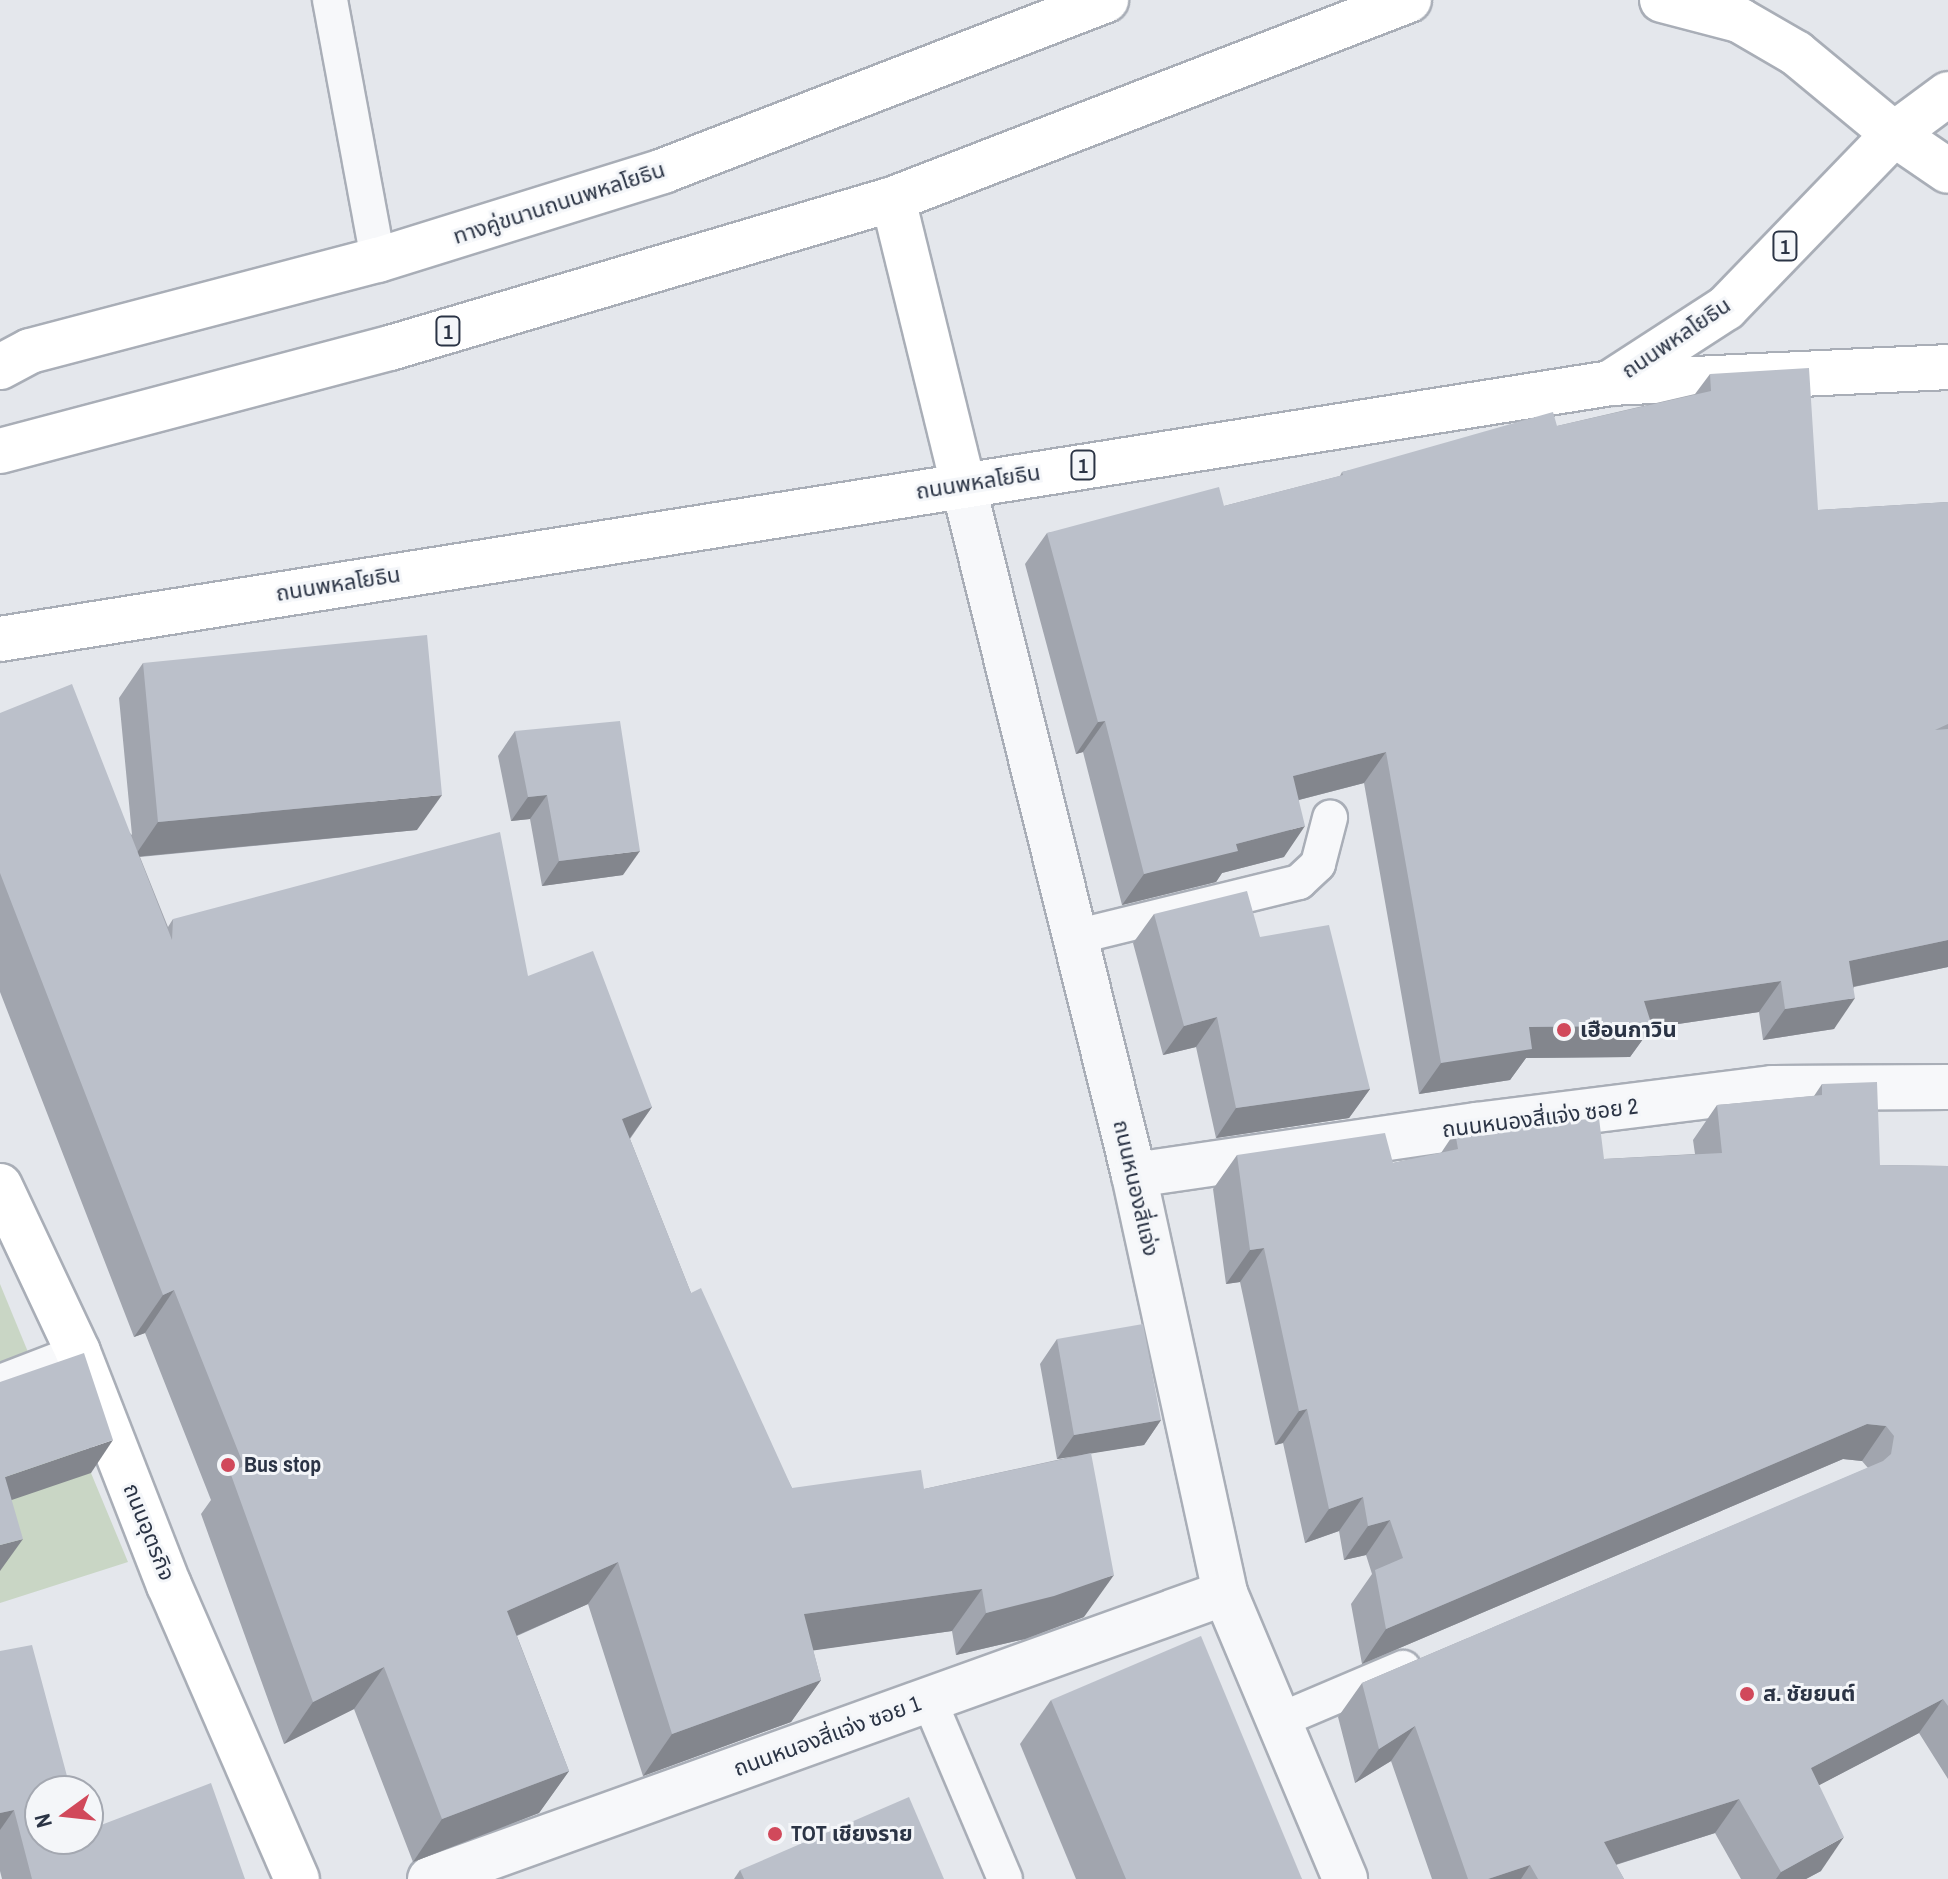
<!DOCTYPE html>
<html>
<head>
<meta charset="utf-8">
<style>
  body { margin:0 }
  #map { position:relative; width:1948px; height:1879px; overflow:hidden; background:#e4e7ec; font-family:"Archivo Narrow","Noto Sans Thai",sans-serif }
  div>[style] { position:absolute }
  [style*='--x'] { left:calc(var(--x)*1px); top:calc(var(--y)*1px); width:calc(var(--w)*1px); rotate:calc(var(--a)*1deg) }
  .green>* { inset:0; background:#c9d6c5 }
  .roads { filter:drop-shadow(2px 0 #a9aeb7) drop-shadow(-2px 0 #a9aeb7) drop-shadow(0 2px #a9aeb7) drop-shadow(0 -2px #a9aeb7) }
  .service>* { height:34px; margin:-17px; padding:0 17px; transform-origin:17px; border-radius:17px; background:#f7f8fa }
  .minor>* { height:44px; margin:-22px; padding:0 22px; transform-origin:22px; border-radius:22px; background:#f7f8fa }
  .secondary>* { height:44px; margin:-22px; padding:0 22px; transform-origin:22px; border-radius:22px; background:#fff }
  .primary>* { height:44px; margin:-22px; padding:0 22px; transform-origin:22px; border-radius:22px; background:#fff }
  .wall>* { inset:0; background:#a1a5ae }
  .shaded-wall>* { inset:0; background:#83868d }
  .building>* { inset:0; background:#bbc0ca }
  .dots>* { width:22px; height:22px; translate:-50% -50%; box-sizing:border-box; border:4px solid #f4f6f9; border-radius:50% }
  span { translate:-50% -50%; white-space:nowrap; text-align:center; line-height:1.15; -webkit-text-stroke:6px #f4f6f9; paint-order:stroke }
  .shield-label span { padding:2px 6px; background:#f4f6f9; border:2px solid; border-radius:6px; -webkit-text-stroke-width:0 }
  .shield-label { font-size:20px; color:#2b3445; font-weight:700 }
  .street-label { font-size:22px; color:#2b3445 }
  .poi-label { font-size:22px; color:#2b3445; font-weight:700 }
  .left { translate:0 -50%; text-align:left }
  .north { position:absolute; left:24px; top:1775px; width:80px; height:80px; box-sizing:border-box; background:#f4f6f9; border:2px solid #a4a8b1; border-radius:50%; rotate:255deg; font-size:22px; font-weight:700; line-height:32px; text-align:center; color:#2b3445 }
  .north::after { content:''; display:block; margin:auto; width:28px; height:36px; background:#d1495b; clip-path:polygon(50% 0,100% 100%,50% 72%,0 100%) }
</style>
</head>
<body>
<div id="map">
  <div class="green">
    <div style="clip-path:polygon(0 1284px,28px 1352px,0 1363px)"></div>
    <div style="clip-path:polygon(61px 1385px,91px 1473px,128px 1562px,0 1603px,0 1406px)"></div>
  </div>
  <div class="roads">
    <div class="service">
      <div style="--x:330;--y:0;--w:264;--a:79.5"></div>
      <div style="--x:1075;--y:937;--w:231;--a:-13.8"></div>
      <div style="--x:1299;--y:882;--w:26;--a:-43"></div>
      <div style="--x:1318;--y:864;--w:48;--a:-75.4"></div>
      <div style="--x:0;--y:1382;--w:84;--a:-21"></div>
      <div style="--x:929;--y:1700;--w:194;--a:67"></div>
      <div style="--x:1278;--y:1721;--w:136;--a:-23"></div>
    </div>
    <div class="minor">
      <div style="--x:963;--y:484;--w:712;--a:76.1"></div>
      <div style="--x:1134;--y:1175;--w:428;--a:77.7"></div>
      <div style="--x:1225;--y:1593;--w:310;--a:67.2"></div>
      <div style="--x:1134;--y:1175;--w:346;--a:-8.3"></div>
      <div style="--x:1476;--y:1125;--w:298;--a:-7.1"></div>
      <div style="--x:1772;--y:1088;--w:176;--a:-0.3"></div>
      <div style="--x:430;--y:1879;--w:845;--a:-19.79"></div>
    </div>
    <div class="secondary">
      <div style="--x:1894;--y:134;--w:65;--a:34.4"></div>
      <div style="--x:0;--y:367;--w:34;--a:-28"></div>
      <div style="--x:30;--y:351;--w:360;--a:-14.7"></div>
      <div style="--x:378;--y:260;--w:299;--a:-17.3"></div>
      <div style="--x:663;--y:171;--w:475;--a:-21.1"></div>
      <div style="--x:1610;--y:383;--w:338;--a:-2.7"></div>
      <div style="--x:0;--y:1186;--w:183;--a:64.8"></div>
      <div style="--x:78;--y:1352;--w:250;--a:68.7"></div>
      <div style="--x:169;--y:1585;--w:321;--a:66.5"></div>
    </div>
    <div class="primary">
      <div style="--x:1662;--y:0;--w:80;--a:14.6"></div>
      <div style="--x:1739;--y:20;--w:66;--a:30.1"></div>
      <div style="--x:1796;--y:53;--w:127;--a:39.6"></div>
      <div style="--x:893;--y:199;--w:293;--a:76.2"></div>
      <div style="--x:0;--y:451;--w:403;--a:-14.8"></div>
      <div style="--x:390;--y:348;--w:525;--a:-16.5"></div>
      <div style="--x:893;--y:199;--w:553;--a:-21.09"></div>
      <div style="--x:0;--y:639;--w:1630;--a:-9.03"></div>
      <div style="--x:1610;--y:383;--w:138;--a:-32.9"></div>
      <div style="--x:1726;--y:308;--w:242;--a:-46"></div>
      <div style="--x:1894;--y:134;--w:67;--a:-36.5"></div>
    </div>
  </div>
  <div class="wall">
    <div style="clip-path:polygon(1710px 374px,1818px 510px,1948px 502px,1948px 967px,1854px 987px,1834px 1029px,1763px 1040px,1759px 1012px,1651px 1028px,1630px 1057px,1526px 1058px,1510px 1080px,1419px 1094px,1364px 783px,1299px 800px,1284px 857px,1222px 873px,1216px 882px,1122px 905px,1083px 752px,1076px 754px,1025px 564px,1047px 533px,1224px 506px,1340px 476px,1342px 472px,1557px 426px,1695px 394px)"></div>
    <div style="clip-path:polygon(143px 663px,417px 830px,140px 857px,168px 927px,173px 919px,528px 976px,652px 1107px,630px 1139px,691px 1293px,792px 1488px,924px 1489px,1075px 1456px,1057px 1459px,1040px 1364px,1057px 1339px,1161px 1420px,1144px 1445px,1091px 1453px,1084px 1617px,1025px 1639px,956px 1655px,952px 1631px,813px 1650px,821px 1680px,791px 1722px,643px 1776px,588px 1604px,517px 1636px,569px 1771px,539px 1813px,413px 1862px,354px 1709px,284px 1744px,201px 1514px,211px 1500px,145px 1333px,134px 1337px,0 992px,0 713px,132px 835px,119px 698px)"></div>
    <div style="clip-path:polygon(515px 731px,623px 875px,542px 886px,530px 819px,511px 821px,498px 756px)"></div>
    <div style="clip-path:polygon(1154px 914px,1260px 937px,1370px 1089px,1349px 1118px,1216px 1138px,1196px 1047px,1163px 1055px,1133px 943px)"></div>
    <div style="clip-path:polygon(1822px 1084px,1880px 1165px,1948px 1166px,1948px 1779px,1919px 1733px,1819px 1785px,1821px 1871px,1806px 1879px,1741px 1879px,1715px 1833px,1616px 1865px,1624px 1879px,1432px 1879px,1391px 1761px,1355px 1783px,1338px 1717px,1362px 1683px,1868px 1468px,1862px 1461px,1843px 1459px,1362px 1664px,1351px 1604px,1372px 1574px,1366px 1555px,1344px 1560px,1339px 1531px,1305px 1543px,1283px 1443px,1275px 1445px,1240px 1282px,1226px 1284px,1213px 1189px,1237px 1155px,1393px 1163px,1441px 1153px,1455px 1132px,1604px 1159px,1695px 1154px,1693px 1140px,1717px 1105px,1814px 1096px)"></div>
    <div style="clip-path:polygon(0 1651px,40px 1839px,245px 1879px,2px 1879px,0 1871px)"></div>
    <div style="clip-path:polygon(1051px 1700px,1302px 1879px,1076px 1879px,1020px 1744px)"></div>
    <div style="clip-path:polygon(740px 1870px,944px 1879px,734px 1879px)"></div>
  </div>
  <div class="shaded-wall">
    <div style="clip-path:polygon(1105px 721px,1083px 752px,1076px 754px,1098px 722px)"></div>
    <div style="clip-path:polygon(1386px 752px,1364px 783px,1271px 807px,1293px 776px)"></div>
    <div style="clip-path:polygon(442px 795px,417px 830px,134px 857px,158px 822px)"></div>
    <div style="clip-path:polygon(547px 795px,530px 819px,511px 821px,528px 797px)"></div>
    <div style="clip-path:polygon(1305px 826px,1284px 857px,1222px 873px,1216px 882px,1122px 905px,1144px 874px,1236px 844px)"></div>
    <div style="clip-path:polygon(640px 851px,623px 875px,542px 886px,559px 861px)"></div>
    <div style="clip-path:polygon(1948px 940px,1948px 967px,1828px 992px,1849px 961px)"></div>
    <div style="clip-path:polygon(1781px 981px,1759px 1012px,1651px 1028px,1630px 1057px,1526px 1058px,1510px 1080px,1419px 1094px,1441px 1063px,1529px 1027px,1644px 1001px)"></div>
    <div style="clip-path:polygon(1855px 998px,1834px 1029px,1763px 1040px,1785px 1009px)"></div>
    <div style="clip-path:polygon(1217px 1017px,1196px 1047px,1163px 1055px,1184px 1026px)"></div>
    <div style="clip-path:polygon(1370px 1089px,1349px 1118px,1216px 1138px,1236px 1108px)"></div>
    <div style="clip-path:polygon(652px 1107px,622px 1149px,622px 1119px)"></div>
    <div style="clip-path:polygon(1264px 1248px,1240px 1282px,1226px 1284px,1250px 1250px)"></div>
    <div style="clip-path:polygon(174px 1290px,145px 1333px,134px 1337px,163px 1295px)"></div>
    <div style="clip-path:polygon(1307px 1409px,1283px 1443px,1275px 1445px,1299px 1411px)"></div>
    <div style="clip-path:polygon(1161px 1420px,1144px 1445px,1057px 1459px,1074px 1435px)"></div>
    <div style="clip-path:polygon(1867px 1424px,1886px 1426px,1862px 1461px,1843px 1459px,1362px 1664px,1386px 1629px)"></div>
    <div style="clip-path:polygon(113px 1440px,91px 1473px,0 1504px,5px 1477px)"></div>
    <div style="clip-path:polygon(1363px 1497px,1339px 1531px,1305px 1543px,1329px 1509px)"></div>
    <div style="clip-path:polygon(1390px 1520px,1366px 1555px,1344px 1560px,1368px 1526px)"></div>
    <div style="clip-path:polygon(23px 1539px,0 1571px,0 1545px)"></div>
    <div style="clip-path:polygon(618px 1562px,588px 1604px,477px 1653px,507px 1611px)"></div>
    <div style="clip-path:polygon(1114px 1575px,1084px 1617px,1025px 1639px,956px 1655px,986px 1613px)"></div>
    <div style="clip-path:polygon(982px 1589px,952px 1631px,774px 1656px,804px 1614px)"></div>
    <div style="clip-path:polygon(384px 1667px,354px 1709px,284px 1744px,313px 1702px)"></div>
    <div style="clip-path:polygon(821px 1680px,791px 1722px,643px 1776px,672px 1734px)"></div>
    <div style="clip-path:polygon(1943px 1699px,1919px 1733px,1787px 1802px,1811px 1768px)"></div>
    <div style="clip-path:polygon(1415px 1726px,1391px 1761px,1355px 1783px,1379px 1749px)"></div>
    <div style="clip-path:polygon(569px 1771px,539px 1813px,413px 1862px,442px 1819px)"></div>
    <div style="clip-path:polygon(1739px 1799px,1715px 1833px,1580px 1876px,1604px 1842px)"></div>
    <div style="clip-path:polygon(14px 1810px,0 1830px,0 1813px)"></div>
    <div style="clip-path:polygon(1844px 1837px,1821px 1871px,1806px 1879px,1776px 1879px,1781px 1872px)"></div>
    <div style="clip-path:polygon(1530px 1865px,1521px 1879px,1488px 1879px)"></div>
  </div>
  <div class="building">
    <div style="clip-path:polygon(1809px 368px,1818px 510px,1948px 502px,1948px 724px,1935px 730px,1948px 729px,1948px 940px,1849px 961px,1855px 998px,1785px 1009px,1781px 981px,1644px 1001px,1652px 1026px,1529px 1027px,1532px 1049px,1441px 1063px,1386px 752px,1293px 776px,1305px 826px,1236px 844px,1238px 851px,1144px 874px,1105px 721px,1098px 722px,1047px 533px,1219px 487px,1224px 506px,1343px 475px,1342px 472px,1553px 412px,1557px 426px,1711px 391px,1710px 374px)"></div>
    <div style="clip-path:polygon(427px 635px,442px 795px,158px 822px,143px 663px)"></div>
    <div style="clip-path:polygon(72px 684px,172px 940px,173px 919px,500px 832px,528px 976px,593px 951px,652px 1107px,622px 1119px,691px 1293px,701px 1288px,792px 1488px,921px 1470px,924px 1489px,1091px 1453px,1114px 1575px,1054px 1596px,986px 1613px,982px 1589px,804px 1614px,821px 1680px,672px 1734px,618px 1562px,507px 1611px,569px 1771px,442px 1819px,384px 1667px,313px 1702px,230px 1472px,244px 1466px,174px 1290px,163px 1295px,0 873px,0 713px)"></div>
    <div style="clip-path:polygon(620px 721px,640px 851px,559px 861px,547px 795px,528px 797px,515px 731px)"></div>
    <div style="clip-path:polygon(1247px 891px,1260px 937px,1329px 925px,1370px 1089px,1236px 1108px,1217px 1017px,1184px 1026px,1154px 914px)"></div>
    <div style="clip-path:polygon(1877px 1082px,1880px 1165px,1948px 1166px,1948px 1706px,1943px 1699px,1811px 1768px,1844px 1837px,1781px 1872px,1739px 1799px,1604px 1842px,1624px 1879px,1538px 1879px,1530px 1865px,1488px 1879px,1468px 1879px,1415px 1726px,1379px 1749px,1362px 1683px,1883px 1461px,1891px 1454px,1894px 1436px,1886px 1426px,1867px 1424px,1386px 1629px,1375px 1570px,1403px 1558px,1390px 1520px,1368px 1526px,1363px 1497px,1329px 1509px,1307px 1409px,1299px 1411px,1264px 1248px,1250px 1250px,1237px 1155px,1385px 1133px,1393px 1163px,1458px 1149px,1455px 1132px,1599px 1118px,1604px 1159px,1722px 1153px,1717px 1105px,1822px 1095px,1822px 1084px)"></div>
    <div style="clip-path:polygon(1143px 1324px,1161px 1420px,1074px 1435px,1057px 1339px)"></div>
    <div style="clip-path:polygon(84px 1353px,113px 1440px,5px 1477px,23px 1539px,0 1545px,0 1382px)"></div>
    <div style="clip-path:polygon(1201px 1636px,1302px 1879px,1126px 1879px,1051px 1700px)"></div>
    <div style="clip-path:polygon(32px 1645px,71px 1791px,40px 1791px,40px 1839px,88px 1839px,88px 1830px,211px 1783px,245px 1879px,32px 1879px,14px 1810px,0 1813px,0 1651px)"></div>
    <div style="clip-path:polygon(909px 1797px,944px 1879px,744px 1879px,740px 1870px)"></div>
  </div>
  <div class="dots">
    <div style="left:1564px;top:1030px;background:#d1495b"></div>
    <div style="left:228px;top:1465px;background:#d1495b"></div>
    <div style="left:1747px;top:1694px;background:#d1495b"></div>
    <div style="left:775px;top:1834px;background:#d1495b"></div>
  </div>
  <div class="shield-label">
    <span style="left:1785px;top:246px">1</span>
    <span style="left:448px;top:331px">1</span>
    <span style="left:1083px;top:465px">1</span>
  </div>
  <div class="street-label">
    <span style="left:559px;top:203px;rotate:-18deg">ทางคู่ขนานถนนพหลโยธิน</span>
    <span style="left:1676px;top:338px;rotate:-34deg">ถนนพหลโยธิน</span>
    <span style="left:978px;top:482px;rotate:-9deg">ถนนพหลโยธิน</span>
    <span style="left:338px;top:584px;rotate:-9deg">ถนนพหลโยธิน</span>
    <span style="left:1540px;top:1118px;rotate:-7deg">ถนนหนองสี่แจ่ง ซอย 2</span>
    <span style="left:1136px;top:1188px;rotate:77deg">ถนนหนองสี่แจ่ง</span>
    <span style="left:149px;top:1532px;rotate:68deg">ถนนอุตรกิจ</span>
    <span style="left:827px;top:1736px;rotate:-20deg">ถนนหนองสี่แจ่ง ซอย 1</span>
  </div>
  <div class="poi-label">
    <span class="left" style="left:1580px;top:1030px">เฮือนกาวิน</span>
    <span class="left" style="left:244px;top:1465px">Bus stop</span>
    <span class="left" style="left:1763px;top:1694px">ส. ชัยยนต์</span>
    <span class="left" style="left:791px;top:1834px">TOT เชียงราย</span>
  </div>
  <div class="north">N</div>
</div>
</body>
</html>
